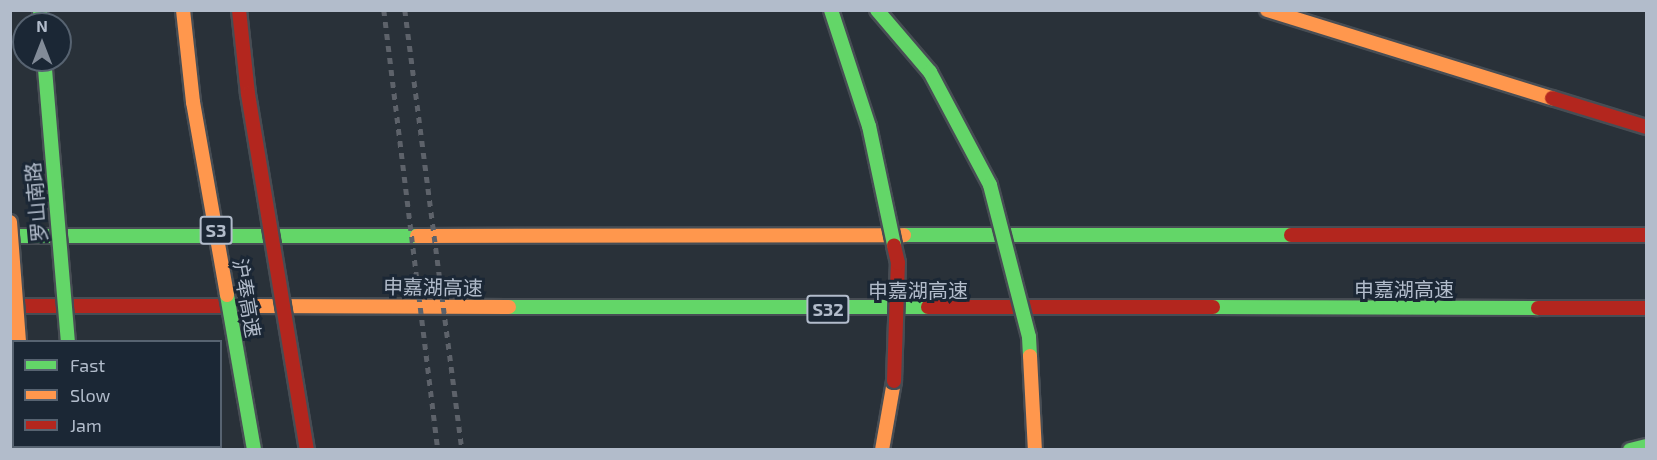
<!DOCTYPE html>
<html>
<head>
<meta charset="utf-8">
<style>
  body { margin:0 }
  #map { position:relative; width:1657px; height:460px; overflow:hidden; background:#293139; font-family:"Exo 2","Noto Sans SC",sans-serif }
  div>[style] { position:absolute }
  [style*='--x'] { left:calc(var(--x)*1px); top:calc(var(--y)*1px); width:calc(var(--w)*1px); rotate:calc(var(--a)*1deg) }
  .roads { filter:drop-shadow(2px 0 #474d54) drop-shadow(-2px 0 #474d54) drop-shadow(0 2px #474d54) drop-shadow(0 -2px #474d54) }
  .fast>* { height:14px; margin:-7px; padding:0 7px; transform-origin:7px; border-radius:7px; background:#63d668 }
  .slow>* { height:14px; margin:-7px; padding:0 7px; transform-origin:7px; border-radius:7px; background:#ff974d }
  .jam>* { height:14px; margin:-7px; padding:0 7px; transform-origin:7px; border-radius:7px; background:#b3261e }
  .rail>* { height:4.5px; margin-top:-2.25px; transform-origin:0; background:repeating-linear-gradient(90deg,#5d626a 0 6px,transparent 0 12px) }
  .bridges { filter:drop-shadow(2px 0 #474d54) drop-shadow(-2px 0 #474d54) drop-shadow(0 2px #474d54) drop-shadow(0 -2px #474d54) }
  .fast-bridge>* { height:14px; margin:-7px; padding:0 7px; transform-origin:7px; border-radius:7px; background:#63d668 }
  .slow-bridge>* { height:14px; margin:-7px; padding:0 7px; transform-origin:7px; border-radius:7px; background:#ff974d }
  .jam-bridge>* { height:14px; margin:-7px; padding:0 7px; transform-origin:7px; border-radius:7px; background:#b3261e }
  span { translate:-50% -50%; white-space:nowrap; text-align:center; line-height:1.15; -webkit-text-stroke:6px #1b2735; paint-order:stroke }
  .shield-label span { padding:2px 4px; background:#1b2735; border:2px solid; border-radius:4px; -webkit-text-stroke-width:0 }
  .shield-label { font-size:18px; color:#b2bccb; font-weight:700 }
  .street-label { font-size:20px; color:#b2bccb }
  .frame { position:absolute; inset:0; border:12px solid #b2bccb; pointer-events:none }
  .legend { position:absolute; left:12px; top:340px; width:210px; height:108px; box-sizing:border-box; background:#1b2735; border:2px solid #576371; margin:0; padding:8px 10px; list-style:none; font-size:18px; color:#b2bccb }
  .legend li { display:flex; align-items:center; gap:12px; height:30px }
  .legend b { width:30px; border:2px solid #576371 }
  .north { position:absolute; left:12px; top:12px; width:60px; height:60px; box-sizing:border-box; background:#1b2735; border:2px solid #576371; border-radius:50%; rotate:0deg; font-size:16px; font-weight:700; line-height:24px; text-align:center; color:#b2bccb }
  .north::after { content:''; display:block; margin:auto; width:21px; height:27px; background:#828b98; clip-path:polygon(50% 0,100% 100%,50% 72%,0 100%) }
</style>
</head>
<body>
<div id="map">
  <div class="roads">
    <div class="fast">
      <div style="--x:40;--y:10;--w:14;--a:86"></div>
      <div style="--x:904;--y:235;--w:387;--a:0"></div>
      <div style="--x:10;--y:236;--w:407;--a:0"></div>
      <div style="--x:509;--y:307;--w:419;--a:0"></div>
      <div style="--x:1213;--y:307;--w:325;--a:0.2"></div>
      <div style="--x:30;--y:446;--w:4;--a:76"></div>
      <div style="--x:79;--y:446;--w:4;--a:76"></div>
      <div style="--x:1630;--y:450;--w:16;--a:-14"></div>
    </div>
    <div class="slow">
      <div style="--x:1267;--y:10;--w:298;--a:17.2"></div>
      <div style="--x:417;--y:236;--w:487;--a:-0.1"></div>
      <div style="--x:253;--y:306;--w:256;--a:0.2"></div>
      <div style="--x:882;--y:450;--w:70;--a:-80.1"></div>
    </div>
    <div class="jam">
      <div style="--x:1552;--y:98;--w:98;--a:17.1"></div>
      <div style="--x:1291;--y:235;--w:355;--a:0"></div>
      <div style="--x:10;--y:306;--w:243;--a:0"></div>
      <div style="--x:928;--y:307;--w:285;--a:0"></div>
      <div style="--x:1538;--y:308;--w:108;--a:0"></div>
    </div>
  </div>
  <div class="rail">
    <div style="--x:384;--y:10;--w:443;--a:83"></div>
    <div style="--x:405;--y:10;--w:444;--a:82.6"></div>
  </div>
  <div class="bridges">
    <div class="fast-bridge">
      <div style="--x:831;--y:10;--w:122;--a:71.9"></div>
      <div style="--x:869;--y:126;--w:122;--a:78.1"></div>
      <div style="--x:877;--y:10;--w:82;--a:49.5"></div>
      <div style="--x:930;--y:72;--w:128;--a:62"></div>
      <div style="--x:990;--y:185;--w:157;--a:75.6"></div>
      <div style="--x:1029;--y:337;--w:19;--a:87"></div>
      <div style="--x:45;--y:69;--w:274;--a:85.2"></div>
      <div style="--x:227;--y:295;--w:157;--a:80.1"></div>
    </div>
    <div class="slow-bridge">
      <div style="--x:183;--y:10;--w:93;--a:83.8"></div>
      <div style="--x:193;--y:102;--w:196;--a:80"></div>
      <div style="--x:10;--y:222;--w:120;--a:85.7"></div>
      <div style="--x:1030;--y:356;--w:94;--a:87"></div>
    </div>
    <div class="jam-bridge">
      <div style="--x:239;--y:10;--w:84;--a:83.9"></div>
      <div style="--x:248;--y:94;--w:361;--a:80.6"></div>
      <div style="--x:894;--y:381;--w:118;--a:-88.1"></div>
      <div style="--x:898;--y:263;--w:18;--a:-103"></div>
    </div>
  </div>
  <div class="shield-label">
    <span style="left:216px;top:230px">S3</span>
    <span style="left:828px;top:309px">S32</span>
  </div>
  <div class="street-label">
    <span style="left:36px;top:202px;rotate:-95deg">罗山南路</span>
    <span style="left:433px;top:287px;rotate:1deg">申嘉湖高速</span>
    <span style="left:1404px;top:289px">申嘉湖高速</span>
    <span style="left:918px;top:290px">申嘉湖高速</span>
    <span style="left:247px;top:298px;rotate:80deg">沪奉高速</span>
  </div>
  <div class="frame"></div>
  <ul class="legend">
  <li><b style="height:8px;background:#63d668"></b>Fast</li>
  <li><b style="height:8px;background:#ff974d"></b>Slow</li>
  <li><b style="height:8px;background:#b3261e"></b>Jam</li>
  </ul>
  <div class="north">N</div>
</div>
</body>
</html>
